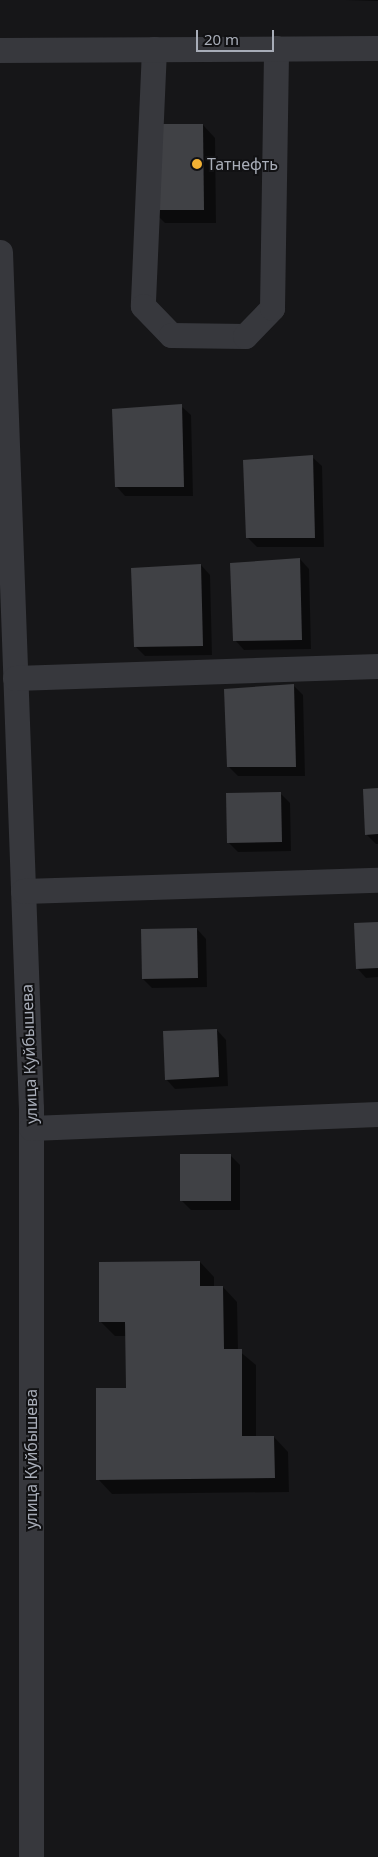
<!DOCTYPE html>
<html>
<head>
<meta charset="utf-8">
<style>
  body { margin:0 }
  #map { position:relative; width:378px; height:1857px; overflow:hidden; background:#161618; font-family:"Noto Sans",sans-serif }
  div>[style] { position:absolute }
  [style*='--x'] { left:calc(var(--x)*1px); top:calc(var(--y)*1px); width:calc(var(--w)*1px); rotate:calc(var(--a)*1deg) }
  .shadow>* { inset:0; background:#0007 }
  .building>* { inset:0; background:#404145 }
  .minor>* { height:25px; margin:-12.5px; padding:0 12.5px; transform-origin:12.5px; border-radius:12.5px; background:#37383d }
  .dots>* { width:14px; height:14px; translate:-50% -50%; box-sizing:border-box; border:2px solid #111113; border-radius:50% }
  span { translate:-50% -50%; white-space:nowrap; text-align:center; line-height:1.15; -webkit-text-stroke:4px #111113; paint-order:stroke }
  .poi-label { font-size:16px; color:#a8adb8 }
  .left { translate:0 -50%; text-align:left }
  .street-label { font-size:16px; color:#a8adb8 }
  .scale { position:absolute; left:196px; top:30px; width:78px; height:22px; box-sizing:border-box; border:2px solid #a8adb8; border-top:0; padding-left:6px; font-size:15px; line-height:18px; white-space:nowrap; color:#a8adb8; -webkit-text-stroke:4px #111113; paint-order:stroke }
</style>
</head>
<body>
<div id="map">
  <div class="shadow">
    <div style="clip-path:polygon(346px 0,378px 0,378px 1px)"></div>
    <div style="clip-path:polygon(203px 125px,215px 138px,216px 223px,165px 223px,152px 210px)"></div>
    <div style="clip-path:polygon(181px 406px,191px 415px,193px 496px,125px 496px,116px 486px)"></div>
    <div style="clip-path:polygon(312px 457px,322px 466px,324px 547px,257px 547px,247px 537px)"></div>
    <div style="clip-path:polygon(300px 559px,309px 569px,311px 649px,244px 650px,235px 640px)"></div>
    <div style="clip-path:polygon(201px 565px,210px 575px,212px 655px,145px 656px,135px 646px)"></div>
    <div style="clip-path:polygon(294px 686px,303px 695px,305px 776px,238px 776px,228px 766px)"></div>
    <div style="clip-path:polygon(378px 790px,378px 844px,376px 844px,366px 834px)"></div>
    <div style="clip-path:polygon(280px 793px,290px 803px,291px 851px,238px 852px,229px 843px)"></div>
    <div style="clip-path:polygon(378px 923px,378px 977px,366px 978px,357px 968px)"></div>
    <div style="clip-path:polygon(197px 929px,206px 939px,207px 987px,152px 988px,143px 979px)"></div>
    <div style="clip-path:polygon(217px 1030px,226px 1040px,228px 1086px,175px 1089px,166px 1079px)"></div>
    <div style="clip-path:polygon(230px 1155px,240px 1165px,240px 1210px,191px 1210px,181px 1200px)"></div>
    <div style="clip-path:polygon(200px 1262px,214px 1277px,214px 1287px,223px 1287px,237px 1302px,238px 1350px,256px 1365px,256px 1437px,274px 1437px,288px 1452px,289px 1492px,112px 1494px,98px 1479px,127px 1389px,127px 1336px,115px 1336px,100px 1321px)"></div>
  </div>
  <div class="building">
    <div style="clip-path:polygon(150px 124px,203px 124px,204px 210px,151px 210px)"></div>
    <div style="clip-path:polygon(182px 404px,184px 487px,115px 487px,112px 409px)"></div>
    <div style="clip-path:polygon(313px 455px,315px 538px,246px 538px,243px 460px)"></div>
    <div style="clip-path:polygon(300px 558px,302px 640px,233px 641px,230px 563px)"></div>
    <div style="clip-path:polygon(201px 564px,203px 646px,134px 647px,131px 568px)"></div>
    <div style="clip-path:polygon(294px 684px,296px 767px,227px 767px,224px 689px)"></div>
    <div style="clip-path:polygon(378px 788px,378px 834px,365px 835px,363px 789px)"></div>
    <div style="clip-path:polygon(281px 792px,282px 842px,227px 843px,226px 793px)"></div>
    <div style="clip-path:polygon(378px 922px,378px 968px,356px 969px,354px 923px)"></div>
    <div style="clip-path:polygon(197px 928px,198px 978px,142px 979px,141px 929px)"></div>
    <div style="clip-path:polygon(217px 1029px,219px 1077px,165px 1080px,163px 1031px)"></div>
    <div style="clip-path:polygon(180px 1154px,231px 1154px,231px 1201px,180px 1201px)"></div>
    <div style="clip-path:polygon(200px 1261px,200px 1286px,223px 1286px,224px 1349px,242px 1349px,242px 1436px,274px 1436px,275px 1478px,96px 1480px,96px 1388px,126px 1388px,125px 1322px,99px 1322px,99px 1262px)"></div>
  </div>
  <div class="minor">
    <div style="--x:154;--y:49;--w:257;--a:92.5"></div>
    <div style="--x:143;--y:306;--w:40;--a:46"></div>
    <div style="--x:171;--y:335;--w:74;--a:0.8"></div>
    <div style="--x:245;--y:336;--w:39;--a:-46"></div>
    <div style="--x:272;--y:308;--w:260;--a:-89.1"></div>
    <div style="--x:0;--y:50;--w:378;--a:-0.3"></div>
    <div style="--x:0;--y:252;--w:857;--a:87.93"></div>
    <div style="--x:31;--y:1108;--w:749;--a:90"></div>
    <div style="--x:15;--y:678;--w:363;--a:-1.9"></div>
    <div style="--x:23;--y:891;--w:355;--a:-1.8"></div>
    <div style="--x:31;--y:1128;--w:347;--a:-2.3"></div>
  </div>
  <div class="dots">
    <div style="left:197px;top:164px;background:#f2b134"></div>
  </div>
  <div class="poi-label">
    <span class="left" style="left:207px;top:164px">Татнефть</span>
  </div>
  <div class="street-label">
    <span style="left:29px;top:1054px;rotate:-92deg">улица Куйбышева</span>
    <span style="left:31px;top:1459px;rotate:-90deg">улица Куйбышева</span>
  </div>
  <div class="scale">20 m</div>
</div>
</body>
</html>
